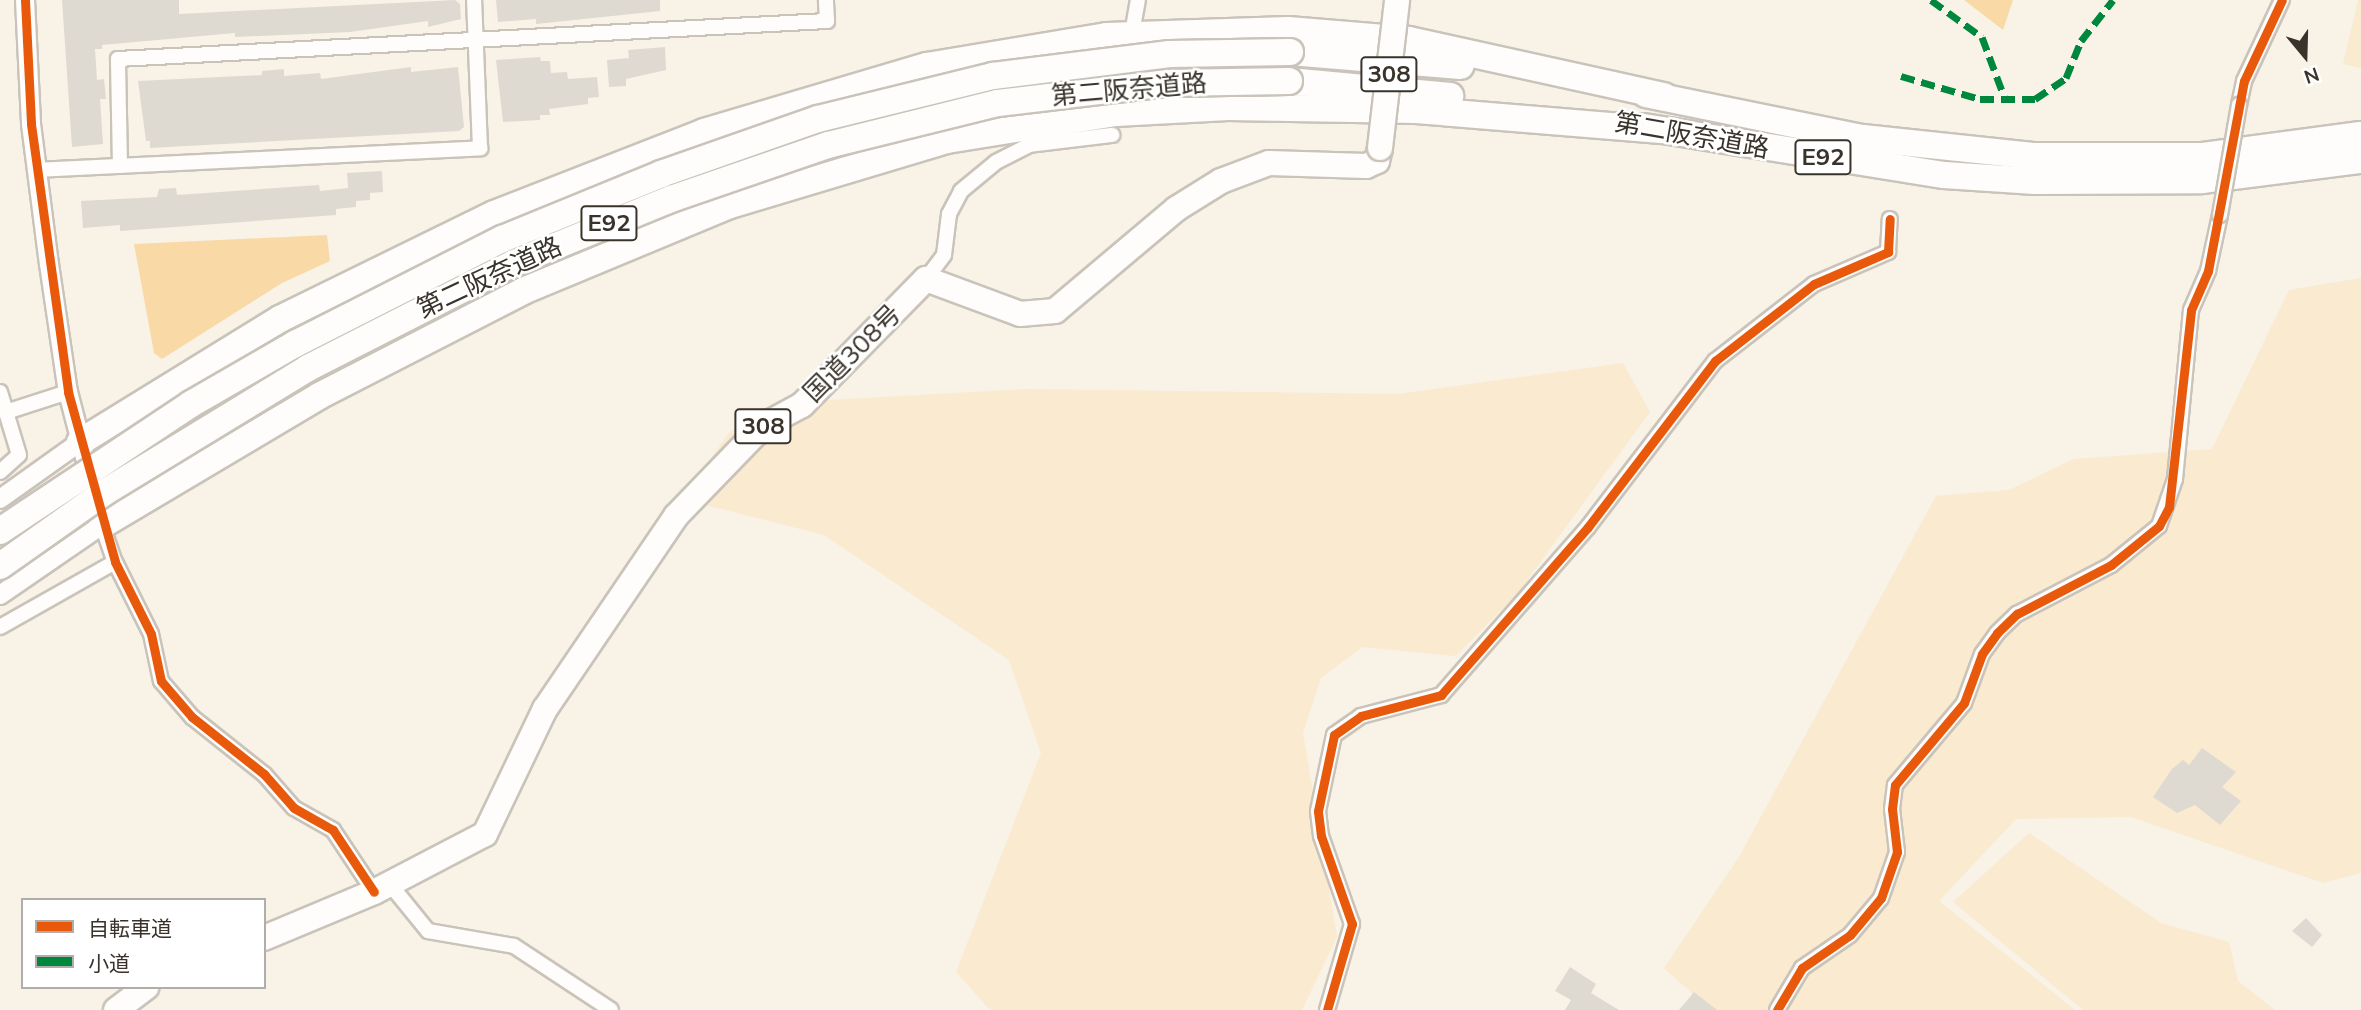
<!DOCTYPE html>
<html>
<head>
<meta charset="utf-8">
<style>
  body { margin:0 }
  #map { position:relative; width:2361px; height:1010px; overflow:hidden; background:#f8f2e7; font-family:Mulish,"Noto Sans JP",sans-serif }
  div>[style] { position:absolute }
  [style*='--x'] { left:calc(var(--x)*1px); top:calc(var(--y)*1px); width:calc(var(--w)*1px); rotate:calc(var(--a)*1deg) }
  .green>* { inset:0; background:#faeacf }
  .water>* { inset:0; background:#f9daa7 }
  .building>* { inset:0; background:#dfdad1 }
  .roads { filter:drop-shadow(2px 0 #c9c3ba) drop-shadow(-2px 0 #c9c3ba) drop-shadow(0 2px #c9c3ba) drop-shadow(0 -2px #c9c3ba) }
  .minor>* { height:14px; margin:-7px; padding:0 7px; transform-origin:7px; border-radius:7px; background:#fefdfb }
  .tertiary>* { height:18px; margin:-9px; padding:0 9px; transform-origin:9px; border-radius:9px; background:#fefdfb }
  .trunk>* { height:24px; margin:-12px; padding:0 12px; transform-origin:12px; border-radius:12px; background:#fefdfb }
  .motorway>* { height:26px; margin:-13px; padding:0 13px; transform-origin:13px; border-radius:13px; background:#fefdfb }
  .bridges { filter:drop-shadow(2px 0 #c9c3ba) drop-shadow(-2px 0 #c9c3ba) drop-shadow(0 2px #c9c3ba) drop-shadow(0 -2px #c9c3ba) }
  .minor-bridge>* { height:14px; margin:-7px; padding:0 7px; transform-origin:7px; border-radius:7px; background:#fefdfb }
  .trunk-bridge>* { height:24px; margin:-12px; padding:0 12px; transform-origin:12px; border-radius:12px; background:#fefdfb }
  .motorway-bridge>* { height:26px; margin:-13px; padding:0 13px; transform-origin:13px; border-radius:13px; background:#fefdfb }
  .quiet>* { height:7px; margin-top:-3.5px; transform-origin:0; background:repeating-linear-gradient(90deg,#00873e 0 14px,transparent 0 21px) }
  .cycleway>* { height:9px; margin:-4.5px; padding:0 4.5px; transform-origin:4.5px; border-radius:4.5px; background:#e8590c }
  span { translate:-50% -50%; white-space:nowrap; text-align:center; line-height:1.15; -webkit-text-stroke:5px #fff; paint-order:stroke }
  .shield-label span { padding:2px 5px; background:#fff; border:2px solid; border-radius:5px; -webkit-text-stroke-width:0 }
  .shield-label { font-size:24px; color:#39332b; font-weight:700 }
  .street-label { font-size:26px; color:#39332b }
  .legend { position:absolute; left:21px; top:898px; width:245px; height:91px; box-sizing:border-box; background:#fff; border:2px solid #b0adaa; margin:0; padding:9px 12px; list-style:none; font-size:21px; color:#39332b }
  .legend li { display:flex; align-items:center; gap:14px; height:35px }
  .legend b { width:35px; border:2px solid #b0adaa }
  .north { position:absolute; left:2270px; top:21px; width:70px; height:70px; -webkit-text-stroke:5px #fff; paint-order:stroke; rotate:161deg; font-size:19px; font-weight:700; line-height:28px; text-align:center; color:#39332b }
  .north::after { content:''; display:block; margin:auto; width:24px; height:32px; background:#39332b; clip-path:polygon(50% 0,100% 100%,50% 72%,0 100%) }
</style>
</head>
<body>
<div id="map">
  <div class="green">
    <div style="clip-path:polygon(2358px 0,2361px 0,2361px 68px,2343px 64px)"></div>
    <div style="clip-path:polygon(2361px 278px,2361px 873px,2323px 883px,2131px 817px,2016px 819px,1939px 901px,2075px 1010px,1711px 1010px,1664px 968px,1739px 857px,1936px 496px,2009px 490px,2074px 459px,2212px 449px,2289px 290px)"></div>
    <div style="clip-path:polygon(1623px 363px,1650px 412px,1517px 594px,1456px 656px,1362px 647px,1321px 678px,1303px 733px,1337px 937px,1302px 1010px,990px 1010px,956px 972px,1041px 753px,1009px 660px,824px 535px,682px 499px,729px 433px,775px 403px,1028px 389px,1398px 394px)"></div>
    <div style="clip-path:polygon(2029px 833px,2161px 923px,2229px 942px,2238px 981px,2275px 1010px,2083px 1010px,1953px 902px)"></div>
  </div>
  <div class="water">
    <div style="clip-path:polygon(1964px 0,2013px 0,2003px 30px)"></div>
    <div style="clip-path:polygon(327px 235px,330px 261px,282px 283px,162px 359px,154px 353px,134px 244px)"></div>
  </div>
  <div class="building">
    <div style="clip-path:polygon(62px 0,179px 0,179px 14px,455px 0,460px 4px,461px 19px,428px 27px,428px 21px,350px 32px,235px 37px,235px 33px,102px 45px,102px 49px,95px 49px,97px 80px,104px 79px,106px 99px,100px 99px,103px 144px,72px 147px)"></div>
    <div style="clip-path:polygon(496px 0,660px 0,660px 11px,536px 24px,536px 19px,498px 22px)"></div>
    <div style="clip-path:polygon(665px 47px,666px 70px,626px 79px,626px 86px,609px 87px,607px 60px,629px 58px,628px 50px)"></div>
    <div style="clip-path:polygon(540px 57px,541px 61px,550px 61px,551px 73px,567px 72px,568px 79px,597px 77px,599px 97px,588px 98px,588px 104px,549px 109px,550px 115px,540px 115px,540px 120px,503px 122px,496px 60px)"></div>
    <div style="clip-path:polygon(411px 67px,411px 72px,458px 67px,464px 127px,459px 131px,150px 148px,150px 141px,146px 141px,138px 81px,262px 75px,262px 71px,284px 69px,284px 76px,320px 73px,321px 79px)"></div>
    <div style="clip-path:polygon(382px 171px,383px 192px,370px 193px,370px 200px,356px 201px,356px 207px,336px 209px,336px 215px,120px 231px,120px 225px,83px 228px,81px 201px,157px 197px,159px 189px,176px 188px,177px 195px,319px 185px,320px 191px,348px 188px,347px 173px)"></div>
    <div style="clip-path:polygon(2202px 748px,2236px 772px,2222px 787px,2241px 801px,2220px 825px,2195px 805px,2177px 813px,2153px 797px,2172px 769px,2183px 760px,2189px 765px)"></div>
    <div style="clip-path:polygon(2306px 918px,2322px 935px,2312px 947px,2292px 931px)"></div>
    <div style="clip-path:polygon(1570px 967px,1596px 984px,1591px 993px,1619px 1010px,1565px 1010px,1571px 1000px,1555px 991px)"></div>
    <div style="clip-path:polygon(1694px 992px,1717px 1010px,1679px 1010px)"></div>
  </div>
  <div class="roads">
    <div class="minor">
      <div style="--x:1134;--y:22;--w:22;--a:-80"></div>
      <div style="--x:2239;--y:105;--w:25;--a:-78"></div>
      <div style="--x:2244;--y:81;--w:89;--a:-64.9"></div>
      <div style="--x:120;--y:166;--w:107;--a:-91.1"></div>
      <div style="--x:118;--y:59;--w:710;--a:-3.07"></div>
      <div style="--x:827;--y:21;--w:21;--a:-93"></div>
      <div style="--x:37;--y:170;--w:444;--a:-2.8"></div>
      <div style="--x:480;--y:148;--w:148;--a:-92.3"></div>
      <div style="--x:926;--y:279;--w:30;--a:-53"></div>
      <div style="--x:944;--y:255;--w:41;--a:-83"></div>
      <div style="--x:949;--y:214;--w:26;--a:-62"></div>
      <div style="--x:961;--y:191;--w:45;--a:-39.6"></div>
      <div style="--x:996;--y:162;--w:37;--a:-27"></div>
      <div style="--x:1029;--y:145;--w:84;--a:-6.9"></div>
      <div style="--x:0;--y:392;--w:21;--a:73"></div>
      <div style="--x:6;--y:412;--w:65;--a:-17.9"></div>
      <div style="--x:0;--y:472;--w:25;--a:-42"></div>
      <div style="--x:19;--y:455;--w:45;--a:-106.8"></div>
      <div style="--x:102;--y:525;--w:39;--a:71"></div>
      <div style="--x:115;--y:562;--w:80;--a:63.4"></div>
      <div style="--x:151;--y:634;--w:48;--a:78"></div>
      <div style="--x:161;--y:681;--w:48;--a:49.3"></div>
      <div style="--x:192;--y:717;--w:92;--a:38.4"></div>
      <div style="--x:264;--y:774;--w:45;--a:48.6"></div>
      <div style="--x:294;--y:808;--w:45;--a:29.4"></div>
      <div style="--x:333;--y:830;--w:74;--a:56.5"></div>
      <div style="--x:0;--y:627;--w:132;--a:-29.5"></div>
      <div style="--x:389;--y:883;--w:62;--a:50.9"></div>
      <div style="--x:428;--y:931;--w:87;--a:9.9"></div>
      <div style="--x:514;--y:946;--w:116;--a:33.4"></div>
      <div style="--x:1327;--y:1010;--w:90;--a:-73.8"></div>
      <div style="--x:1352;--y:924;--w:93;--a:-109.4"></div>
      <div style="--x:1321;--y:836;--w:25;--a:-97"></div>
      <div style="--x:1318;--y:811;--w:78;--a:-78.1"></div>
      <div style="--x:1334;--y:735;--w:33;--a:-35"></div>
      <div style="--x:1361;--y:716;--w:83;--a:-14.7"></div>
      <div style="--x:1441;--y:695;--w:223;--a:-48.8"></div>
      <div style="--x:1588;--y:527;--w:209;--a:-52.6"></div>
      <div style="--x:1715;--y:361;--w:125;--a:-37.9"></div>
      <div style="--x:1814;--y:284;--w:81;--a:-23.4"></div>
      <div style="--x:1888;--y:252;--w:33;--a:-87"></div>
      <div style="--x:1777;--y:1010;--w:49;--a:-59.2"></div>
      <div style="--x:1802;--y:968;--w:58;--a:-34.5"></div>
      <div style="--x:1850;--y:935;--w:48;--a:-50"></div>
      <div style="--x:1881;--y:898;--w:49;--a:-70.8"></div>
      <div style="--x:1897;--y:852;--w:43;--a:-96.6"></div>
      <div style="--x:1892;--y:809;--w:24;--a:-83"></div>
      <div style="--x:1895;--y:785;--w:107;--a:-49.9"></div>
      <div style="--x:1964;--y:703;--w:52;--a:-69.8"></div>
      <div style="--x:1982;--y:654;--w:26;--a:-54"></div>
      <div style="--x:1997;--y:633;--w:28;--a:-44"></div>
      <div style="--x:2017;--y:614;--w:106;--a:-27.5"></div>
      <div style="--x:2111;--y:565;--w:62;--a:-39.1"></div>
      <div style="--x:2159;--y:526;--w:50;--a:-71.2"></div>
      <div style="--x:2175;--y:479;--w:170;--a:-84.6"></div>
      <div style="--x:2191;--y:310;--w:43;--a:-66.4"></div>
      <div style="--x:2208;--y:271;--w:57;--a:-77.9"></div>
    </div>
    <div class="tertiary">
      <div style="--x:25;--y:0;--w:124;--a:87.2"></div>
      <div style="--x:31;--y:124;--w:141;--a:82.7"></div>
      <div style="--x:49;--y:264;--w:129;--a:81.6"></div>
      <div style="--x:68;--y:392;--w:92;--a:75.5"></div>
      <div style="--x:0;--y:499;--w:98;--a:-35.5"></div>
      <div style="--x:0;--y:595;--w:124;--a:-34.5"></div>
      <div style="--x:102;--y:525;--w:10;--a:-101"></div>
    </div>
    <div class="trunk">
      <div style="--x:264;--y:938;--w:119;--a:-22.7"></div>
      <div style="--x:374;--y:892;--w:125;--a:-27.6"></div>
      <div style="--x:485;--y:834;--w:139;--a:-64.4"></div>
      <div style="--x:545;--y:709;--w:233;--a:-55.8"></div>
      <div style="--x:676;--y:516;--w:125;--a:-46"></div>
      <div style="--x:763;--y:426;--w:44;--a:-28.3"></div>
      <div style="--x:802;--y:405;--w:177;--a:-45.5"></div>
      <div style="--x:926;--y:279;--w:100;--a:20.4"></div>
      <div style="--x:1020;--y:314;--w:35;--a:-5"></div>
      <div style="--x:1055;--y:311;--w:158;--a:-40.1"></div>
      <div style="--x:1176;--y:209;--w:53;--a:-31.9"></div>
      <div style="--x:1221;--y:181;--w:51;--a:-20.6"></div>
      <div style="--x:1269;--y:163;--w:97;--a:1.8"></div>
      <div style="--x:1366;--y:166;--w:12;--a:-24"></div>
      <div style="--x:1377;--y:161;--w:13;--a:-77"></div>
      <div style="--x:116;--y:1010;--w:38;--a:-37"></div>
    </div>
    <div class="motorway">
      <div style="--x:1290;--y:52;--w:171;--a:4.7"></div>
      <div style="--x:1289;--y:81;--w:162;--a:5.3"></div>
      <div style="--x:1646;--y:94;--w:221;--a:11.5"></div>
      <div style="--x:1863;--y:138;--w:173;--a:6"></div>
      <div style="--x:2035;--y:156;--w:168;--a:0"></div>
      <div style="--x:2203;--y:156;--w:159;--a:-7.6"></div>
      <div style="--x:1644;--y:127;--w:304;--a:9.1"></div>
      <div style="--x:1944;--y:175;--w:91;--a:3.8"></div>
      <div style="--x:2035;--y:181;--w:167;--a:-0.3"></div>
      <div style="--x:2202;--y:180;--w:160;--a:-7.2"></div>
      <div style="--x:80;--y:442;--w:235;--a:-31.6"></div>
      <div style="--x:280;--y:319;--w:238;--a:-26.1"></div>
      <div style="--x:494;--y:214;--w:225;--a:-21.3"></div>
      <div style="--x:704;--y:132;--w:233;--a:-16.5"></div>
      <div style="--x:927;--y:66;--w:182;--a:-9.5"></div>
      <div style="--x:1107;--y:36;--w:181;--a:-1.9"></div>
      <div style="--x:1288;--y:30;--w:121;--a:4.7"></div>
      <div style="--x:1409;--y:40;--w:261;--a:12.4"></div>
      <div style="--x:102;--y:525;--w:252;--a:-30.7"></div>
      <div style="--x:319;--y:396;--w:229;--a:-27.2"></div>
      <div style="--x:523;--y:291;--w:224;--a:-22.6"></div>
      <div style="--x:730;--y:205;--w:227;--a:-16.7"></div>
      <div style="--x:947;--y:140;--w:171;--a:-9.1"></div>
      <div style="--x:1116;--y:113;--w:112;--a:-3.1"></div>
      <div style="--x:1228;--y:107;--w:188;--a:0.9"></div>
      <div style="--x:1416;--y:110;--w:246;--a:4.7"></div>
    </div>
  </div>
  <div class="bridges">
    <div class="minor-bridge">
      <div style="--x:2220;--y:215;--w:112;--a:-80.2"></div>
    </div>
    <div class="trunk-bridge">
      <div style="--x:1380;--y:148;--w:149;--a:-83.4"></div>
    </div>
    <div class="motorway-bridge">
      <div style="--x:0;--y:531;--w:229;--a:-33.6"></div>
      <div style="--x:191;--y:404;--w:120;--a:-30"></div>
      <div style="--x:295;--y:344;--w:232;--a:-26.9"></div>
      <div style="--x:502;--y:239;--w:172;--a:-22.2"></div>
      <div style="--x:661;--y:174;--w:166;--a:-19.3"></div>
      <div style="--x:818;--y:119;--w:180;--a:-13.8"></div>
      <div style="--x:993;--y:76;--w:178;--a:-7.1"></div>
      <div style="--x:1170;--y:54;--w:120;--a:-1"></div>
      <div style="--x:0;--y:566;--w:128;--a:-35.2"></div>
      <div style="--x:105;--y:492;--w:238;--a:-31.4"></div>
      <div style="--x:308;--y:368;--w:231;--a:-27"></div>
      <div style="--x:514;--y:263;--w:170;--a:-22.2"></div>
      <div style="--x:671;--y:199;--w:166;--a:-19"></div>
      <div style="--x:828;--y:145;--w:175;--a:-13.9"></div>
      <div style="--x:998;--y:103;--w:172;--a:-6.7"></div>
      <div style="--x:1169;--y:83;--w:120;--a:-1"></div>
    </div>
  </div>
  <div class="quiet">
    <div style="--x:1931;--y:0;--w:63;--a:36"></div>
    <div style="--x:1982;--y:37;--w:66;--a:69.6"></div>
    <div style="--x:1901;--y:76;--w:82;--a:16.2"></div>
    <div style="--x:1980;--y:99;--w:55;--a:0"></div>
    <div style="--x:2035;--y:99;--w:37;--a:-34"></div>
    <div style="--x:2066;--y:78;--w:40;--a:-68"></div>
    <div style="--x:2081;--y:41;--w:52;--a:-52"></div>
  </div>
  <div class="cycleway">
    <div style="--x:25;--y:0;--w:124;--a:87.2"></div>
    <div style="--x:31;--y:124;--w:271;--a:82.1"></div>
    <div style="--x:68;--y:392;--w:176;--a:74.5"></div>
    <div style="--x:115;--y:562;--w:80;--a:63.4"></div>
    <div style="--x:151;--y:634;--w:48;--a:78"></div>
    <div style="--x:161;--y:681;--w:48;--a:49.3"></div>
    <div style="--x:192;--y:717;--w:92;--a:38.4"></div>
    <div style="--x:264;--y:774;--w:45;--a:48.6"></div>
    <div style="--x:294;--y:808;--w:45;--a:29.4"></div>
    <div style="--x:333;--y:830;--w:74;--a:56.5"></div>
    <div style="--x:1327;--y:1010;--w:90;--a:-73.8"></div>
    <div style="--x:1352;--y:924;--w:93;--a:-109.4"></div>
    <div style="--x:1321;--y:836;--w:25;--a:-97"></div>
    <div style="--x:1318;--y:811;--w:78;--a:-78.1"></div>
    <div style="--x:1334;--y:735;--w:33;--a:-35"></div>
    <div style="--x:1361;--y:716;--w:83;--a:-14.7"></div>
    <div style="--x:1441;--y:695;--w:223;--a:-48.8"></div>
    <div style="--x:1588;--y:527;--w:209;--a:-52.6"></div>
    <div style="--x:1715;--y:361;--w:125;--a:-37.9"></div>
    <div style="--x:1814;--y:284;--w:81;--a:-23.4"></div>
    <div style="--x:1888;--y:252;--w:33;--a:-87"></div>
    <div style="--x:1777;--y:1010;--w:49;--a:-59.2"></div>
    <div style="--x:1802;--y:968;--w:58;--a:-34.5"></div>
    <div style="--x:1850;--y:935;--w:48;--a:-50"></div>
    <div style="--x:1881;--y:898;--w:49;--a:-70.8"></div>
    <div style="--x:1897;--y:852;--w:43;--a:-96.6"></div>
    <div style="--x:1892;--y:809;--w:24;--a:-83"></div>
    <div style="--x:1895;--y:785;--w:107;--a:-49.9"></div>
    <div style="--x:1964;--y:703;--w:52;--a:-69.8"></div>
    <div style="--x:1982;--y:654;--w:26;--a:-54"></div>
    <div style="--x:1997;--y:633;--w:28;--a:-44"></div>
    <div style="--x:2017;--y:614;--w:106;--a:-27.5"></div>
    <div style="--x:2111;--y:565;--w:62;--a:-39.1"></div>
    <div style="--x:2159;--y:526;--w:21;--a:-62"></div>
    <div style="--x:2169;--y:507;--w:198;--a:-83.6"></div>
    <div style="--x:2191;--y:310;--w:43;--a:-66.4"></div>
    <div style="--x:2208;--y:271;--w:193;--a:-79.3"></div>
    <div style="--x:2244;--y:81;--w:89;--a:-64.9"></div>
  </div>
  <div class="shield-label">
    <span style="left:1389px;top:74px">308</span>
    <span style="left:1823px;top:157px">E92</span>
    <span style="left:609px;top:223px">E92</span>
    <span style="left:763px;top:426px">308</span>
  </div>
  <div class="street-label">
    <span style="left:1129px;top:89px;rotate:-5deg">第二阪奈道路</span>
    <span style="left:1692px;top:135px;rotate:10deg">第二阪奈道路</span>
    <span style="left:489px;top:277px;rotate:-25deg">第二阪奈道路</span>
    <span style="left:852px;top:353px;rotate:-45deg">国道308号</span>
  </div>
  <ul class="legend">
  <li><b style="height:9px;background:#e8590c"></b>自転車道</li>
  <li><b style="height:9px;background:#00873e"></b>小道</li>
  </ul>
  <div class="north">N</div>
</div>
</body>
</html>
